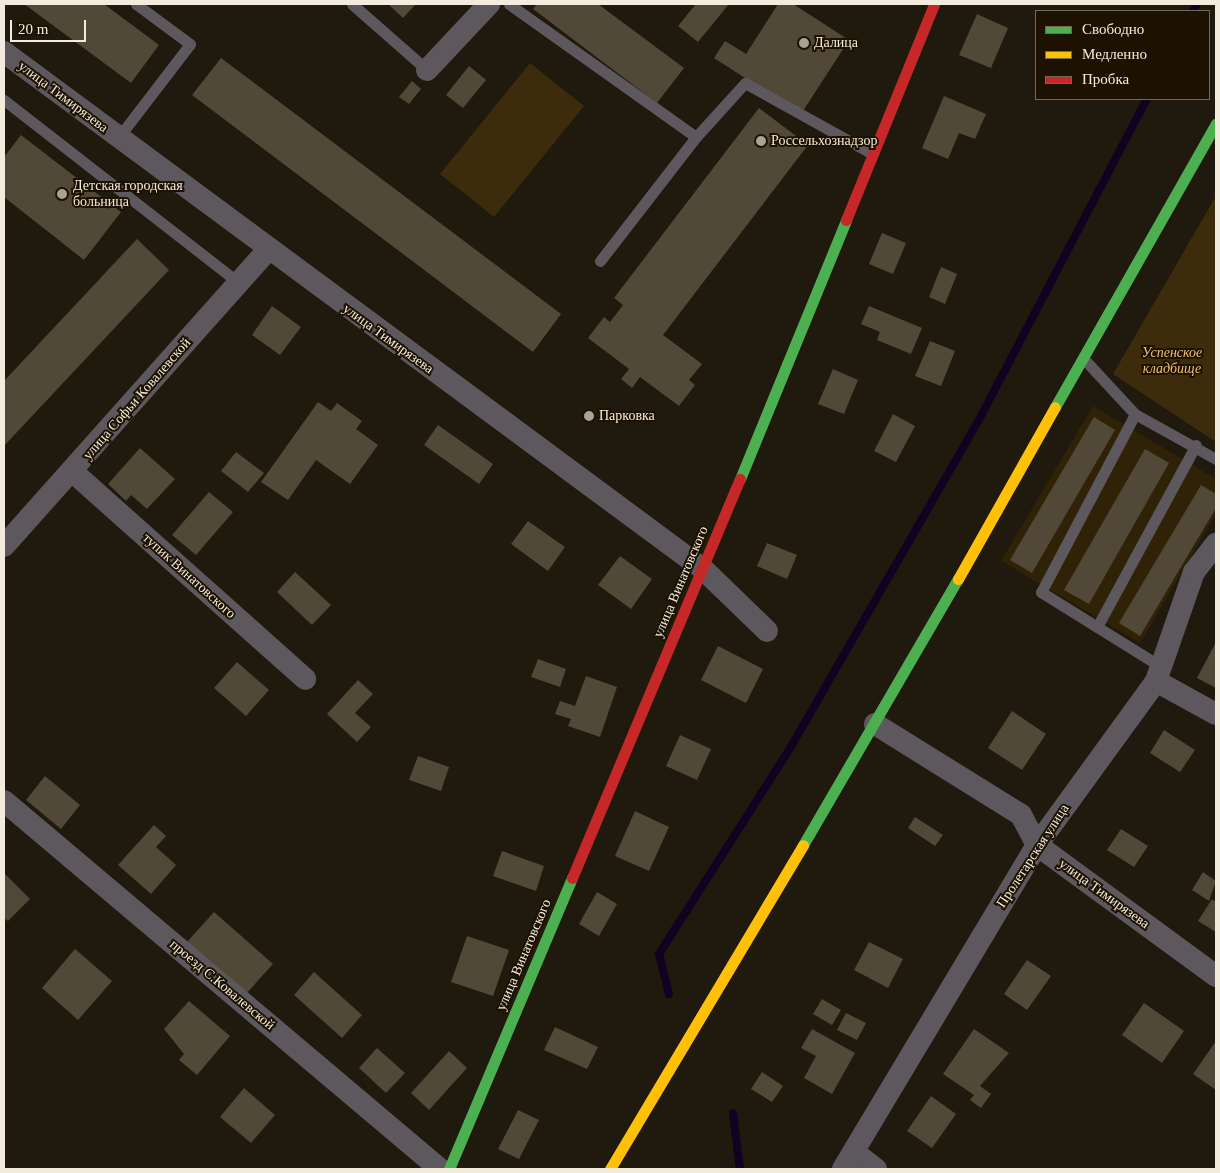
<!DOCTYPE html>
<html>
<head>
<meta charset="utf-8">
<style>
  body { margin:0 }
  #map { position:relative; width:1220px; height:1173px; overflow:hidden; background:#1f190e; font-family:"Times New Roman",serif }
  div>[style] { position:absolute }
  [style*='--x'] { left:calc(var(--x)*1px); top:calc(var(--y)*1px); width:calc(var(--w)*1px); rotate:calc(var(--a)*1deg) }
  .built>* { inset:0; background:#302207 }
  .green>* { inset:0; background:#3d2c0b }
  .stream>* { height:8px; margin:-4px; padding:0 4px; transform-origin:4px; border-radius:4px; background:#120221 }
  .building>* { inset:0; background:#514837 }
  .lane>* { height:11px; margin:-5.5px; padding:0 5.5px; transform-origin:5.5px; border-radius:5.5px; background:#5c585d }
  .street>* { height:22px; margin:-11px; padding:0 11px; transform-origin:11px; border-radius:11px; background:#5c585d }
  .fast>* { height:11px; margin:-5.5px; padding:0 5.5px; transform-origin:5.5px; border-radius:5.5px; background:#4caf50 }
  .slow>* { height:11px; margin:-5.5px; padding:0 5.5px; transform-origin:5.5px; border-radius:5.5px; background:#ffc107 }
  .jam>* { height:11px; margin:-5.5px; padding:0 5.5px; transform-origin:5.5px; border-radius:5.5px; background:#c62828 }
  .dots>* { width:14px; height:14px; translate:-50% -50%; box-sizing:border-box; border:2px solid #1d1201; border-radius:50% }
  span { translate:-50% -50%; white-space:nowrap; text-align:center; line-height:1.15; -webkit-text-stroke:4px #1d1201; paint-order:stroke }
  .poi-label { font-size:14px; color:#f3ebde }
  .left { translate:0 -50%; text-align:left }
  .street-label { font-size:14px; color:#f3ebde }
  .park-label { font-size:14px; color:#f2c16c; font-style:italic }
  .frame { position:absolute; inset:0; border:5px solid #f3ebde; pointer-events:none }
  .legend { position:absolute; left:1035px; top:10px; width:175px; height:90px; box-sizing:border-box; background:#1d1201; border:1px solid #736959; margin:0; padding:6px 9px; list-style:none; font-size:15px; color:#f3ebde }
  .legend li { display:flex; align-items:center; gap:10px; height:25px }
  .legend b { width:25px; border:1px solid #736959 }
  .scale { position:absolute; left:10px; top:20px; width:76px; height:22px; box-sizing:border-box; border:2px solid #f3ebde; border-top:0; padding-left:6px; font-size:15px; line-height:18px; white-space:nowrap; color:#f3ebde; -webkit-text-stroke:4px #1d1201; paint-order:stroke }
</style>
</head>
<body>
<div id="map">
  <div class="built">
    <div style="clip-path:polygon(1093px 406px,1216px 479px,1216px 514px,1140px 643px,1001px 561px)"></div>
  </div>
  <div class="green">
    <div style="clip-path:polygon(530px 63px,584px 106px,494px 217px,440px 174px)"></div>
    <div style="clip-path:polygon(1216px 196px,1216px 442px,1113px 374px)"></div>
  </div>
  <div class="stream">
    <div style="--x:1193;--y:11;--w:8;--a:-60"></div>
    <div style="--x:669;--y:994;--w:41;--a:-104"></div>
    <div style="--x:659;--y:954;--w:248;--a:-57.5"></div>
    <div style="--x:792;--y:745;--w:382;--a:-60.1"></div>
    <div style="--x:982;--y:414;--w:356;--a:-62.4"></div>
    <div style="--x:733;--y:1113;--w:56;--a:82.9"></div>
  </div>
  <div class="building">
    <div style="clip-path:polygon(24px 4px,104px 4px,159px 45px,131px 83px)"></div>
    <div style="clip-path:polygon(388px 4px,416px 4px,403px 18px)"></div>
    <div style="clip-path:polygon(537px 4px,598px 4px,684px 68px,657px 103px,533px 9px)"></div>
    <div style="clip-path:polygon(696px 4px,729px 4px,698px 42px,678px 26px)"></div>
    <div style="clip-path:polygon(778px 4px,793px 4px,849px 40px,801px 114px,714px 58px,725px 41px,746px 54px)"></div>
    <div style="clip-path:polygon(977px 14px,1008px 28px,991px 68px,959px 55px)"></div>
    <div style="clip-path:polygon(221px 58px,561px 314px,533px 352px,192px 95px)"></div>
    <div style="clip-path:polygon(469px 66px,486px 80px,463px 108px,446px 95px)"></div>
    <div style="clip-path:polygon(412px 81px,421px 89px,409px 104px,399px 97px)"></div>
    <div style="clip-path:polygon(944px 96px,986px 114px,975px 139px,959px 133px,948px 159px,922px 148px)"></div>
    <div style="clip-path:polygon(759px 108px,808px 145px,663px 335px,702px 364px,689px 380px,695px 385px,679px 406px,640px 377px,632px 388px,621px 379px,629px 369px,588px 338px,604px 317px,610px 322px,623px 305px,614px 298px)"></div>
    <div style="clip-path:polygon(21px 135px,121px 212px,84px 260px,4px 197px,4px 157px)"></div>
    <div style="clip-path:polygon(882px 233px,906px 243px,893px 274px,869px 264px)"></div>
    <div style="clip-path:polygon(137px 239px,169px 270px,4px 446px,4px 381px)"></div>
    <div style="clip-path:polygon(941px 267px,957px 274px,945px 304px,929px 297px)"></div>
    <div style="clip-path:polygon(272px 306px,301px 327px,280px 355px,252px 335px)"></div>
    <div style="clip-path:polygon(869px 306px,922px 328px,911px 354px,877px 340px,880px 332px,861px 324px)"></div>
    <div style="clip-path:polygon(930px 341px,955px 351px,941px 386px,915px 376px)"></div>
    <div style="clip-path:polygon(833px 369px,858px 380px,844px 414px,818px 404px)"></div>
    <div style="clip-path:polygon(318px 402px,331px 411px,337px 403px,362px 421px,356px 429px,378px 445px,350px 484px,316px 460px,288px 500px,261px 482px)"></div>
    <div style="clip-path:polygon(893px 414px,915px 426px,896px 462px,874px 451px)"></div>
    <div style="clip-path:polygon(1094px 417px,1115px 430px,1032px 573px,1010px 560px)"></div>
    <div style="clip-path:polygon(438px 425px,493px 464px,479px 484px,424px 445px)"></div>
    <div style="clip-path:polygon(140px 448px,175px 479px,147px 509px,131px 495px,126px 501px,108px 484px)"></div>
    <div style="clip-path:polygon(1145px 449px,1169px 463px,1089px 604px,1064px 590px)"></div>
    <div style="clip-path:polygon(236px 452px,264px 473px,248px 492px,221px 471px)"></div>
    <div style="clip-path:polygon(1201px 485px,1216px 494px,1216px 508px,1140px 636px,1119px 623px)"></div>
    <div style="clip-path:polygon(209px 492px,233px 512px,196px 555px,172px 535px)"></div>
    <div style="clip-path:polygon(528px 521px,565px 547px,548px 571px,511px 544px)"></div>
    <div style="clip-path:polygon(767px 543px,797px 555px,787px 579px,757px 566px)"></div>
    <div style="clip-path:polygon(620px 556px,652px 579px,631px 609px,598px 585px)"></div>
    <div style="clip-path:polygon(295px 572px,331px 605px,312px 625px,277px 592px)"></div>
    <div style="clip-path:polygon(1216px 642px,1216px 688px,1197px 678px)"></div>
    <div style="clip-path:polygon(718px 646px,763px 669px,746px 703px,701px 680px)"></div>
    <div style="clip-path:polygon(538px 659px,566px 669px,560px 687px,531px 677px)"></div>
    <div style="clip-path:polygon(237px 662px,269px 690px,246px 716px,214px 688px)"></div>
    <div style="clip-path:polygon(586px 676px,617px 687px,600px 737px,568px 726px,571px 719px,555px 714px,560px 701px,575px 706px)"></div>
    <div style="clip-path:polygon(358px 680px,373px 694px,355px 713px,371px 727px,357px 742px,327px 714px)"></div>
    <div style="clip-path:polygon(1012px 711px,1046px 734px,1022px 770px,988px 748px)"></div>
    <div style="clip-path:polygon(1164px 730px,1195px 750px,1180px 772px,1150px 753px)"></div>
    <div style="clip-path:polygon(680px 735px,711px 749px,697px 780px,666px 766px)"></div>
    <div style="clip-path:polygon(418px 756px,449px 767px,441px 791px,409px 780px)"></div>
    <div style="clip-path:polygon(45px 776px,80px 805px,61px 829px,26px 800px)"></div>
    <div style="clip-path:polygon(635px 811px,669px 827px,649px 871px,615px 856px)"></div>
    <div style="clip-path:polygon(915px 817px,943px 835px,935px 846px,908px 828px)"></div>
    <div style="clip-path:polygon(154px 825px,166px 836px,156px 847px,176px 865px,151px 894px,118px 865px)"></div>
    <div style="clip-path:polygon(1121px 829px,1148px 846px,1134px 867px,1107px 850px)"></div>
    <div style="clip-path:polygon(502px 851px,544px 866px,536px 891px,493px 876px)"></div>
    <div style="clip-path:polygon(1203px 872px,1216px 881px,1209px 901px,1192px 890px)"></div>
    <div style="clip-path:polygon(4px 873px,30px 899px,8px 921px,4px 918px)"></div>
    <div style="clip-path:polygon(597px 892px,617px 904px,599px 936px,579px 924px)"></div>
    <div style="clip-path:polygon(1212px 899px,1216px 902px,1216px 932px,1198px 921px)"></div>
    <div style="clip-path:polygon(214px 912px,273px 964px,246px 994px,187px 942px)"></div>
    <div style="clip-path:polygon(467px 936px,509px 950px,493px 996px,451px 982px)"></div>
    <div style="clip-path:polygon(869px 942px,903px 959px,888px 988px,854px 970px)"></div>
    <div style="clip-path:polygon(75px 949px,112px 981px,78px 1020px,42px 988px)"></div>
    <div style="clip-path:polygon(1027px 960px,1051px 976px,1027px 1010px,1004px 994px)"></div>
    <div style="clip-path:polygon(314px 972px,362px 1015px,342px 1038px,294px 995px)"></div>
    <div style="clip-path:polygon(822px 999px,841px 1010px,832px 1025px,813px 1014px)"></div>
    <div style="clip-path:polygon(189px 1001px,230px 1036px,197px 1075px,179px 1060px,184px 1054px,164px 1029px)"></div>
    <div style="clip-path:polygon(1144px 1003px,1184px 1031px,1162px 1063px,1122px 1035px)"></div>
    <div style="clip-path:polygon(846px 1013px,866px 1023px,857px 1040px,837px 1030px)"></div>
    <div style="clip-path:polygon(555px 1027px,598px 1047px,587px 1069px,544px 1050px)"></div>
    <div style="clip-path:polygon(812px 1029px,855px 1053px,832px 1094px,804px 1078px,816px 1056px,801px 1048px)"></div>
    <div style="clip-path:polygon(974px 1029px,1009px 1053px,980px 1086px,991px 1094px,981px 1108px,970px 1100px,974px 1095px,943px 1074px)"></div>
    <div style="clip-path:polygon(1216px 1041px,1216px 1090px,1193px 1074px)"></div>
    <div style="clip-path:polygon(377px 1048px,405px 1073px,386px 1093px,359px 1068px)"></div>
    <div style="clip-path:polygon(449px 1051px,467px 1068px,429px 1110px,411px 1093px)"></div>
    <div style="clip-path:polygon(762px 1072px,783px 1086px,772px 1102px,751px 1089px)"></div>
    <div style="clip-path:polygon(244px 1088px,275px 1115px,251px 1143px,220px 1117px)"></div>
    <div style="clip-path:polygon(931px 1096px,956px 1114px,932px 1148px,907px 1131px)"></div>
    <div style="clip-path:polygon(518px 1110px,539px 1120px,519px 1159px,498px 1149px)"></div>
  </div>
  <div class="lane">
    <div style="--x:352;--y:4;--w:100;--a:41.3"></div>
    <div style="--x:509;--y:4;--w:229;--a:35.4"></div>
    <div style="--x:4;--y:100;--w:298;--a:37.9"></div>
    <div style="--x:118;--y:138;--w:118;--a:-52.5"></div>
    <div style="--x:190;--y:44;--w:67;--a:-143.5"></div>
    <div style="--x:600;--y:261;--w:157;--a:-52.3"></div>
    <div style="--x:696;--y:137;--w:73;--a:-47.8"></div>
    <div style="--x:745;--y:83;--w:144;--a:29.1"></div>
    <div style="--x:1083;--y:358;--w:76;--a:47.1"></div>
    <div style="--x:1135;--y:414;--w:93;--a:29.1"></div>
    <div style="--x:1135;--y:414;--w:201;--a:117.8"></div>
    <div style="--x:1041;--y:592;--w:140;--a:31.9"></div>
    <div style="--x:1097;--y:627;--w:207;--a:-61.5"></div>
  </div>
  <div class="street">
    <div style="--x:4;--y:52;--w:869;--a:36.49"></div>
    <div style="--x:703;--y:569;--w:89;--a:44.1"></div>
    <div style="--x:427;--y:70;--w:91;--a:-46.8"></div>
    <div style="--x:73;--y:472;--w:311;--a:41.7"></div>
    <div style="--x:4;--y:546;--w:397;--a:-48.3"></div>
    <div style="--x:1156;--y:681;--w:68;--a:28.8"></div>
    <div style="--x:875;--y:724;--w:172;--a:31.9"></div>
    <div style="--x:1021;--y:815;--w:34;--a:62"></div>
    <div style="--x:1037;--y:845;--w:222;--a:36.2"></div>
    <div style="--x:4;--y:801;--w:571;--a:40.17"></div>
    <div style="--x:854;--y:1152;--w:28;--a:38"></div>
    <div style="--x:843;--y:1169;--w:378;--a:-59.1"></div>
    <div style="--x:1037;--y:845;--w:203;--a:-54"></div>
    <div style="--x:1156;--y:681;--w:115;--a:-70.8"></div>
    <div style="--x:1194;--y:572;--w:36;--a:-52"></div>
  </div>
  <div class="fast">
    <div style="--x:1055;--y:407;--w:326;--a:-60.4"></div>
    <div style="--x:740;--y:479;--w:280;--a:-67.7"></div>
    <div style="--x:803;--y:845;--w:308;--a:-59.8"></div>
    <div style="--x:449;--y:1169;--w:316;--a:-67.1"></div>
  </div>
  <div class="slow">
    <div style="--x:958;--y:579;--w:197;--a:-60.6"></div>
    <div style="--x:610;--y:1169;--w:377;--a:-59.2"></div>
  </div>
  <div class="jam">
    <div style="--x:846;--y:220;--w:233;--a:-67.8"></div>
    <div style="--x:572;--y:878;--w:433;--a:-67.2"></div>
  </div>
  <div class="dots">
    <div style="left:804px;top:43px;background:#a9a295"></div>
    <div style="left:761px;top:141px;background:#a9a295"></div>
    <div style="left:62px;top:194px;background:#a9a295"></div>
    <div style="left:589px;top:416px;background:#a9a295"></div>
  </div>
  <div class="poi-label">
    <span class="left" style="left:814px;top:43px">Далица</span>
    <span class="left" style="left:771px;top:141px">Россельхознадзор</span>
    <span class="left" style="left:73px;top:194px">Детская городская<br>больница</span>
    <span class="left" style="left:599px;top:416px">Парковка</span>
  </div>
  <div class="street-label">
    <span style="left:63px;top:97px;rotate:37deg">улица Тимирязева</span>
    <span style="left:388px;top:339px;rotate:36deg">улица Тимирязева</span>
    <span style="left:137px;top:399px;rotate:-49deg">улица Софьи Ковалевской</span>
    <span style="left:189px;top:576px;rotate:42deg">тупик Винатовского</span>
    <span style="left:681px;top:582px;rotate:-67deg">улица Винатовского</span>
    <span style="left:1033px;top:856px;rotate:-57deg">Пролетарская улица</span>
    <span style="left:1104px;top:894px;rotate:36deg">улица Тимирязева</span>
    <span style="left:524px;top:955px;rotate:-67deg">улица Винатовского</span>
    <span style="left:222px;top:985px;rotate:40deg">проезд С.Ковалевской</span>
  </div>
  <div class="park-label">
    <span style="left:1172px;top:361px">Успенское<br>кладбище</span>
  </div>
  <div class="frame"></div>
  <ul class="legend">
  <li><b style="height:6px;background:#4caf50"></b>Свободно</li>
  <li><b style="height:6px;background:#ffc107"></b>Медленно</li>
  <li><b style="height:6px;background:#c62828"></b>Пробка</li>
  </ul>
  <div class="scale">20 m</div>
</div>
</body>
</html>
